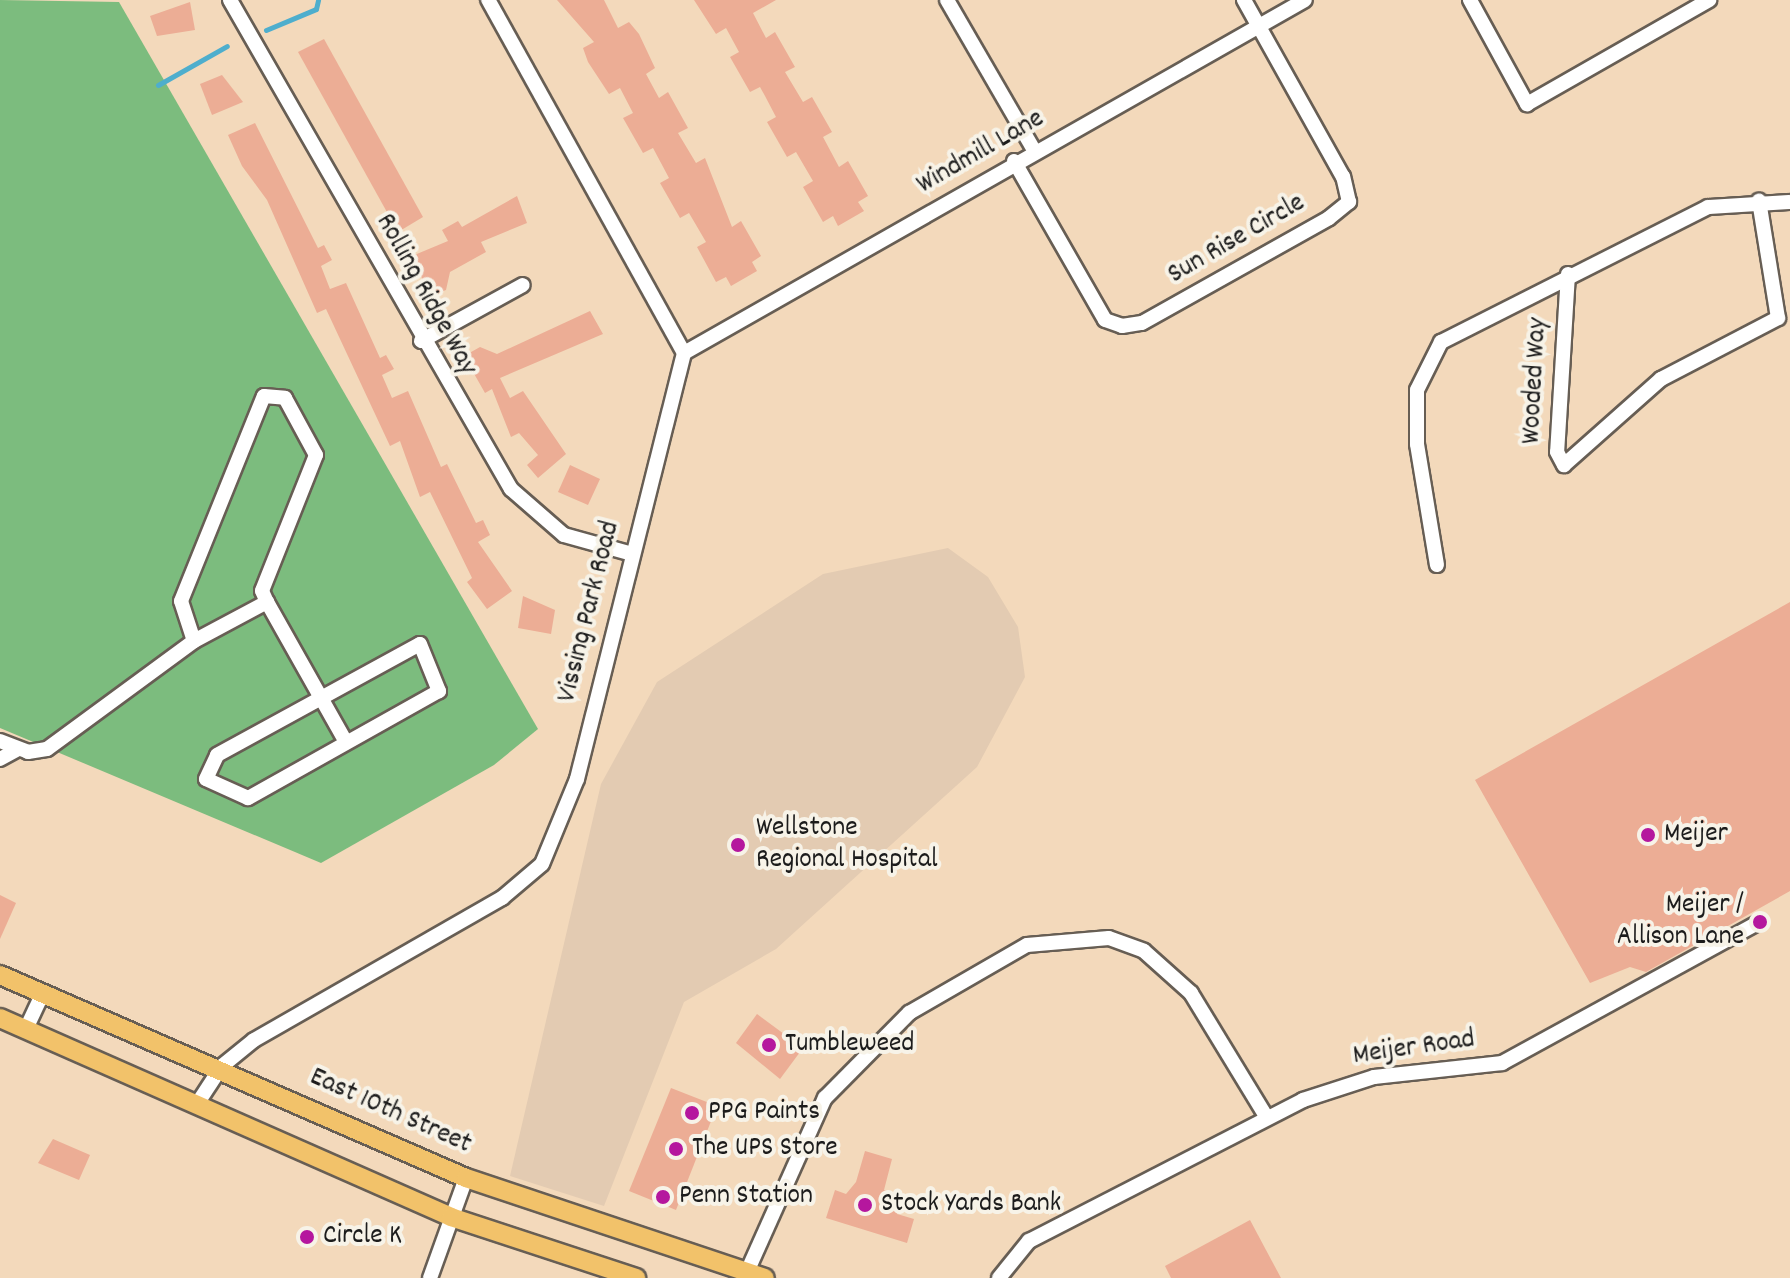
<!DOCTYPE html>
<html>
<head>
<meta charset="utf-8">
<style>
  body { margin:0 }
  #map { position:relative; width:1790px; height:1278px; overflow:hidden; background:#f3d9bb; font-family:Dekko,sans-serif }
  div>[style] { position:absolute }
  [style*='--x'] { left:calc(var(--x)*1px); top:calc(var(--y)*1px); width:calc(var(--w)*1px); rotate:calc(var(--a)*1deg) }
  .built>* { inset:0; background:#e3cbb2 }
  .forest>* { inset:0; background:#7cbc7e }
  .stream>* { height:5px; margin:-2.5px; padding:0 2.5px; transform-origin:2.5px; border-radius:2.5px; background:#4eaecd }
  .building>* { inset:0; background:#ecad95 }
  .roads { filter:drop-shadow(2px 0 #675e54) drop-shadow(-2px 0 #675e54) drop-shadow(0 2px #675e54) drop-shadow(0 -2px #675e54) }
  .minor>* { height:14px; margin:-7px; padding:0 7px; transform-origin:7px; border-radius:7px; background:#fff }
  .major>* { height:18px; margin:-9px; padding:0 9px; transform-origin:9px; border-radius:9px; background:#f2c26a }
  .dots>* { width:22px; height:22px; translate:-50% -50%; box-sizing:border-box; border:4px solid #f7f3e8; border-radius:50% }
  span { translate:-50% -50%; white-space:nowrap; text-align:center; line-height:1.15; -webkit-text-stroke:8px #f7f3e8; paint-order:stroke }
  .street-label { font-size:28px; color:#1c1c1c }
  .poi-label { font-size:28px; color:#1c1c1c }
  .left { translate:0 -50%; text-align:left }
  .right { translate:-100% -50%; text-align:right }
</style>
</head>
<body>
<div id="map">
  <div class="built">
    <div style="clip-path:polygon(948px 548px,988px 577px,1018px 627px,1025px 677px,977px 767px,776px 949px,684px 1002px,604px 1206px,510px 1176px,601px 784px,657px 682px,823px 574px)"></div>
  </div>
  <div class="forest">
    <div style="clip-path:polygon(0 0,119px 2px,538px 729px,494px 765px,321px 863px,0 728px)"></div>
  </div>
  <div class="stream">
    <div style="--x:266;--y:30;--w:54;--a:-22.8"></div>
    <div style="--x:316;--y:9;--w:9;--a:-77"></div>
    <div style="--x:158;--y:85;--w:79;--a:-29.5"></div>
  </div>
  <div class="building">
    <div style="clip-path:polygon(557px 0,604px 0,618px 28px,629px 22px,639px 34px,655px 68px,646px 74px,659px 98px,668px 92px,688px 128px,678px 133px,696px 163px,705px 158px,732px 227px,741px 221px,761px 256px,752px 262px,757px 271px,731px 286px,726px 277px,716px 282px,697px 247px,706px 242px,689px 213px,680px 218px,660px 183px,669px 178px,653px 148px,643px 153px,623px 118px,633px 113px,620px 88px,609px 94px,588px 62px,583px 48px,594px 42px)"></div>
    <div style="clip-path:polygon(694px 0,776px 0,753px 13px,766px 38px,775px 32px,795px 67px,785px 72px,803px 102px,812px 97px,832px 132px,823px 137px,839px 167px,848px 161px,868px 196px,858px 202px,864px 211px,838px 226px,833px 216px,823px 222px,803px 187px,813px 181px,796px 152px,787px 157px,767px 122px,776px 117px,765px 96px,760px 87px,750px 92px,730px 57px,739px 52px,726px 28px,716px 34px)"></div>
    <div style="clip-path:polygon(190px 2px,195px 30px,157px 36px,150px 16px)"></div>
    <div style="clip-path:polygon(324px 39px,423px 217px,398px 232px,298px 52px)"></div>
    <div style="clip-path:polygon(222px 75px,243px 102px,212px 115px,200px 84px)"></div>
    <div style="clip-path:polygon(255px 123px,318px 248px,324px 245px,332px 260px,321px 266px,330px 289px,346px 283px,380px 358px,386px 355px,394px 369px,382px 375px,392px 398px,408px 391px,441px 467px,447px 464px,476px 523px,483px 520px,490px 535px,478px 542px,512px 591px,487px 609px,467px 582px,472px 578px,430px 492px,420px 497px,400px 441px,390px 446px,326px 309px,317px 313px,267px 200px,242px 166px,228px 135px)"></div>
    <div style="clip-path:polygon(517px 196px,527px 223px,481px 242px,486px 252px,450px 272px,446px 290px,430px 296px,412px 256px,448px 241px,442px 230px,458px 221px,462px 227px)"></div>
    <div style="clip-path:polygon(590px 311px,603px 334px,500px 378px,510px 398px,523px 391px,566px 454px,538px 478px,527px 465px,538px 455px,519px 433px,511px 437px,492px 389px,485px 393px,464px 356px,480px 347px,497px 354px)"></div>
    <div style="clip-path:polygon(570px 465px,600px 479px,588px 505px,558px 492px)"></div>
    <div style="clip-path:polygon(523px 596px,555px 610px,551px 634px,518px 628px)"></div>
    <div style="clip-path:polygon(1790px 602px,1790px 891px,1646px 972px,1630px 967px,1590px 983px,1475px 780px)"></div>
    <div style="clip-path:polygon(0 895px,16px 903px,0 939px)"></div>
    <div style="clip-path:polygon(757px 1014px,803px 1048px,780px 1079px,736px 1043px)"></div>
    <div style="clip-path:polygon(671px 1088px,717px 1106px,676px 1210px,629px 1191px)"></div>
    <div style="clip-path:polygon(53px 1139px,90px 1155px,79px 1180px,38px 1163px)"></div>
    <div style="clip-path:polygon(865px 1151px,892px 1159px,884px 1190px,903px 1195px,897px 1214px,914px 1219px,907px 1243px,826px 1218px,835px 1190px,846px 1194px,856px 1182px)"></div>
    <div style="clip-path:polygon(1250px 1220px,1281px 1278px,1171px 1278px,1165px 1266px)"></div>
  </div>
  <div class="roads">
    <div class="minor">
      <div style="--x:230;--y:0;--w:564;--a:60.12"></div>
      <div style="--x:511;--y:489;--w:70;--a:41"></div>
      <div style="--x:564;--y:535;--w:71;--a:15.6"></div>
      <div style="--x:947;--y:0;--w:173;--a:59.9"></div>
      <div style="--x:1470;--y:0;--w:119;--a:61.3"></div>
      <div style="--x:1527;--y:104;--w:210;--a:-29.7"></div>
      <div style="--x:1014;--y:161;--w:183;--a:60.2"></div>
      <div style="--x:1105;--y:320;--w:18;--a:19"></div>
      <div style="--x:1122;--y:326;--w:20;--a:-9"></div>
      <div style="--x:1142;--y:323;--w:214;--a:-29.3"></div>
      <div style="--x:1329;--y:218;--w:26;--a:-39"></div>
      <div style="--x:1349;--y:202;--w:26;--a:-103"></div>
      <div style="--x:1343;--y:177;--w:203;--a:-119.2"></div>
      <div style="--x:1568;--y:274;--w:178;--a:93.5"></div>
      <div style="--x:1557;--y:452;--w:15;--a:62"></div>
      <div style="--x:1564;--y:465;--w:130;--a:-41.6"></div>
      <div style="--x:1661;--y:379;--w:132;--a:-27.5"></div>
      <div style="--x:1778;--y:318;--w:119;--a:-99.2"></div>
      <div style="--x:421;--y:341;--w:116;--a:-28.8"></div>
      <div style="--x:684;--y:353;--w:714;--a:-29.62"></div>
      <div style="--x:1437;--y:565;--w:123;--a:-99.4"></div>
      <div style="--x:1417;--y:444;--w:54;--a:-90"></div>
      <div style="--x:1417;--y:390;--w:54;--a:-63.4"></div>
      <div style="--x:1441;--y:342;--w:299;--a:-26.8"></div>
      <div style="--x:1708;--y:207;--w:82;--a:-3.5"></div>
      <div style="--x:194;--y:641;--w:42;--a:-108"></div>
      <div style="--x:181;--y:601;--w:221;--a:-68"></div>
      <div style="--x:264;--y:396;--w:21;--a:5"></div>
      <div style="--x:285;--y:398;--w:65;--a:61.5"></div>
      <div style="--x:316;--y:455;--w:146;--a:111.7"></div>
      <div style="--x:262;--y:591;--w:12;--a:66"></div>
      <div style="--x:420;--y:644;--w:51;--a:68"></div>
      <div style="--x:439;--y:691;--w:219;--a:150.7"></div>
      <div style="--x:248;--y:798;--w:46;--a:-155.7"></div>
      <div style="--x:206;--y:779;--w:26;--a:-65"></div>
      <div style="--x:217;--y:755;--w:231;--a:-28.7"></div>
      <div style="--x:0;--y:741;--w:30;--a:21"></div>
      <div style="--x:28;--y:752;--w:19;--a:-9"></div>
      <div style="--x:47;--y:749;--w:182;--a:-36.3"></div>
      <div style="--x:194;--y:641;--w:83;--a:-28.1"></div>
      <div style="--x:267;--y:602;--w:161;--a:60.6"></div>
      <div style="--x:0;--y:759;--w:21;--a:-29"></div>
      <div style="--x:26;--y:1029;--w:38;--a:-65"></div>
      <div style="--x:199;--y:1101;--w:42;--a:-56.7"></div>
      <div style="--x:222;--y:1066;--w:41;--a:-39.1"></div>
      <div style="--x:254;--y:1040;--w:286;--a:-29.8"></div>
      <div style="--x:502;--y:898;--w:52;--a:-40.4"></div>
      <div style="--x:542;--y:864;--w:92;--a:-67.6"></div>
      <div style="--x:577;--y:779;--w:439;--a:-75.9"></div>
      <div style="--x:684;--y:353;--w:404;--a:-119"></div>
      <div style="--x:747;--y:1272;--w:191;--a:-65.9"></div>
      <div style="--x:825;--y:1098;--w:120;--a:-45.3"></div>
      <div style="--x:909;--y:1013;--w:136;--a:-30"></div>
      <div style="--x:1027;--y:945;--w:82;--a:-4.9"></div>
      <div style="--x:1109;--y:938;--w:37;--a:20"></div>
      <div style="--x:1144;--y:951;--w:63;--a:41.8"></div>
      <div style="--x:1191;--y:993;--w:146;--a:58.7"></div>
      <div style="--x:430;--y:1278;--w:106;--a:-70.2"></div>
      <div style="--x:999;--y:1278;--w:48;--a:-51"></div>
      <div style="--x:1029;--y:1241;--w:308;--a:-27.2"></div>
      <div style="--x:1303;--y:1100;--w:75;--a:-17.9"></div>
      <div style="--x:1374;--y:1077;--w:129;--a:-6.2"></div>
      <div style="--x:1502;--y:1063;--w:294;--a:-28.7"></div>
    </div>
    <div class="major">
      <div style="--x:0;--y:975;--w:508;--a:23.54"></div>
      <div style="--x:466;--y:1178;--w:315;--a:18.5"></div>
      <div style="--x:0;--y:1018;--w:493;--a:23.8"></div>
      <div style="--x:451;--y:1217;--w:195;--a:18.2"></div>
    </div>
  </div>
  <div class="dots">
    <div style="left:1648px;top:835px;background:#b5179e"></div>
    <div style="left:738px;top:845px;background:#b5179e"></div>
    <div style="left:1760px;top:922px;background:#b5179e"></div>
    <div style="left:769px;top:1045px;background:#b5179e"></div>
    <div style="left:692px;top:1113px;background:#b5179e"></div>
    <div style="left:676px;top:1149px;background:#b5179e"></div>
    <div style="left:663px;top:1197px;background:#b5179e"></div>
    <div style="left:865px;top:1205px;background:#b5179e"></div>
    <div style="left:307px;top:1237px;background:#b5179e"></div>
  </div>
  <div class="street-label">
    <span style="left:981px;top:153px;rotate:-30deg">Windmill Lane</span>
    <span style="left:1237px;top:240px;rotate:-30deg">Sun Rise Circle</span>
    <span style="left:425px;top:295px;rotate:61deg">Rolling Ridge Way</span>
    <span style="left:1536px;top:381px;rotate:-87deg">Wooded Way</span>
    <span style="left:590px;top:612px;rotate:-76deg">Vissing Park Road</span>
    <span style="left:1414px;top:1049px;rotate:-8deg">Meijer Road</span>
    <span style="left:390px;top:1112px;rotate:24deg">East 10th Street</span>
  </div>
  <div class="poi-label">
    <span class="left" style="left:756px;top:845px">Wellstone<br>Regional Hospital</span>
    <span class="left" style="left:1664px;top:835px">Meijer</span>
    <span class="right" style="left:1744px;top:922px">Meijer /<br>Allison Lane</span>
    <span class="left" style="left:785px;top:1045px">Tumbleweed</span>
    <span class="left" style="left:708px;top:1113px">PPG Paints</span>
    <span class="left" style="left:692px;top:1149px">The UPS Store</span>
    <span class="left" style="left:679px;top:1197px">Penn Station</span>
    <span class="left" style="left:881px;top:1205px">Stock Yards Bank</span>
    <span class="left" style="left:323px;top:1237px">Circle K</span>
  </div>
</div>
</body>
</html>
